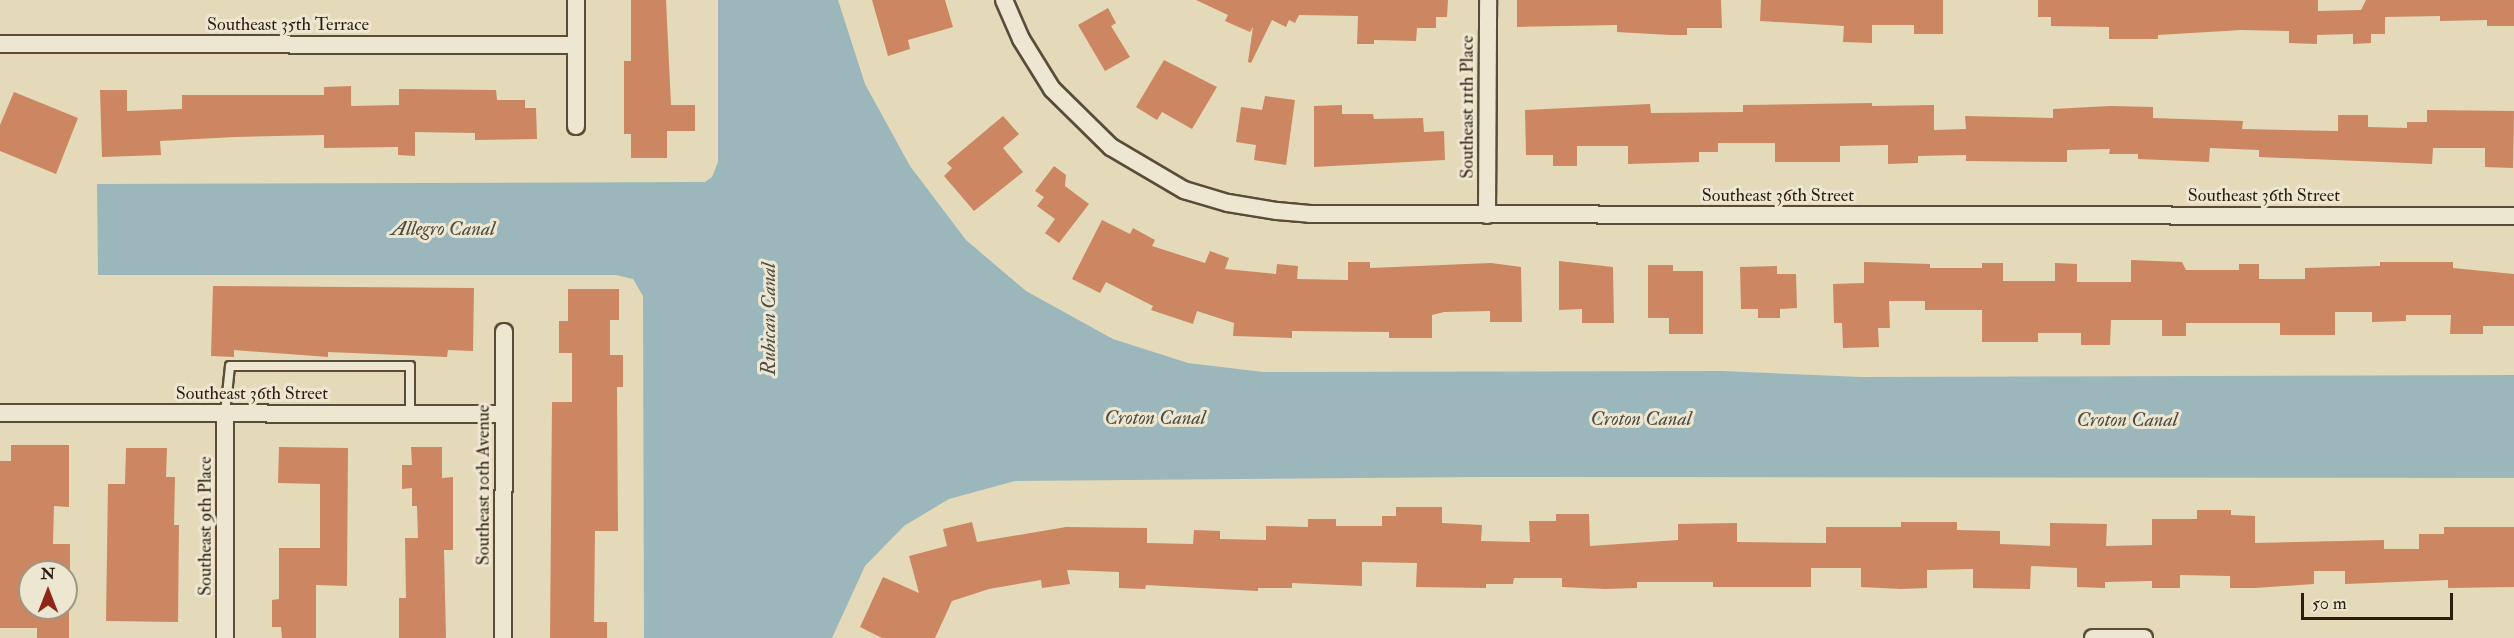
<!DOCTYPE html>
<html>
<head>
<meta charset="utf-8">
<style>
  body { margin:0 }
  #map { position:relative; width:2514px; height:638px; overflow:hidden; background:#e4daba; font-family:"IM FELL Double Pica",serif }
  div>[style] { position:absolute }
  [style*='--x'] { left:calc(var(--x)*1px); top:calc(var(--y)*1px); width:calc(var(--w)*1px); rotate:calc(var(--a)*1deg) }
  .water>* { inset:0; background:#9bb7bc }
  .building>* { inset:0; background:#cc8662 }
  .roads { filter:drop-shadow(2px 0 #5b4c39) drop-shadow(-2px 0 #5b4c39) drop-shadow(0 2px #5b4c39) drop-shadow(0 -2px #5b4c39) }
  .service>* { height:8px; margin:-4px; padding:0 4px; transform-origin:4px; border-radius:4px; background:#ede7d2 }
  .minor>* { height:16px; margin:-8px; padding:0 8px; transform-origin:8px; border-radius:8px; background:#ede7d2 }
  span { translate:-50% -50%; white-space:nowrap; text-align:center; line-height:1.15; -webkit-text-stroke:6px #ede7d2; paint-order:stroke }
  .street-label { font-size:18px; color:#2d1d0e }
  .water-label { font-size:20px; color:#4e4b42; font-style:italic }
  .north { position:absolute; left:18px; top:560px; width:60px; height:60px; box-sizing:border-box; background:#ede7d2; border:2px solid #a09684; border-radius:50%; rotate:0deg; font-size:16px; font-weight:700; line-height:24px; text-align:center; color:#2d1d0e }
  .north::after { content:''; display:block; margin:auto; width:21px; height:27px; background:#8f2418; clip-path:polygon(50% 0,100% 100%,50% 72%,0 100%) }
  .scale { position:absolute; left:2301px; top:593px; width:152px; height:27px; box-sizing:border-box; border:3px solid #2d1d0e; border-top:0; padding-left:8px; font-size:18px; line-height:21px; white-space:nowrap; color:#2d1d0e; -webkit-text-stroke:4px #ede7d2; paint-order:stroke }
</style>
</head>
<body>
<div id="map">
  <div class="water">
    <div style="clip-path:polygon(718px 0,838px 0,865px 84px,910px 166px,966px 240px,1026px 291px,1113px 339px,1188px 363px,1263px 372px,1722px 371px,1861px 377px,2514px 375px,2514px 478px,1485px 477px,1015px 481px,949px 499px,904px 526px,865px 566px,832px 638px,644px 638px,643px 296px,633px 279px,616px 275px,98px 275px,97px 184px,705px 182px,712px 177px,718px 162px)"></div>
  </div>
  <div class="building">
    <div style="clip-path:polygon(631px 0,666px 0,671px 105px,695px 105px,695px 131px,667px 131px,667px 158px,631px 158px,631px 134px,624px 134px,624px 61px,631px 61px)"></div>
    <div style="clip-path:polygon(872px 0,945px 0,953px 27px,908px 40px,910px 49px,888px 56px)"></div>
    <div style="clip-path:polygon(1196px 0,1448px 0,1447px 17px,1436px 17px,1436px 28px,1417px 28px,1416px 41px,1374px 40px,1374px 44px,1357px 44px,1358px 16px,1299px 15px,1295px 23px,1289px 20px,1286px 27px,1272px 20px,1251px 63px,1248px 62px,1253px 27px,1250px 32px,1225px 21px,1228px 15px)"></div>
    <div style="clip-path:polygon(1517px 0,1721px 0,1722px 28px,1687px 28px,1687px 35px,1670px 35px,1617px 32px,1617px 25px,1517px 27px)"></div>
    <div style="clip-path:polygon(1761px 0,1943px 0,1943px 34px,1914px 34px,1914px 25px,1872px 25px,1872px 43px,1843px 42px,1844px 26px,1760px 21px)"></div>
    <div style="clip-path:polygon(2038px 0,2318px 0,2318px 11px,2361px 10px,2366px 0,2514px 0,2514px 26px,2487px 26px,2487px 20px,2440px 21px,2440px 16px,2385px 17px,2385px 34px,2371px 34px,2371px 43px,2353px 44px,2353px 34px,2317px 35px,2317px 44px,2289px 43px,2289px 31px,2241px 30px,2158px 35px,2158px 39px,2109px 39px,2109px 27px,2051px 26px,2051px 17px,2038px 17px)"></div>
    <div style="clip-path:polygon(1108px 8px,1116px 23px,1111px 26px,1130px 57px,1105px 71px,1078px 25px)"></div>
    <div style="clip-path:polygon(1164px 60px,1217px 87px,1192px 129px,1162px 112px,1157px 120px,1136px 107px)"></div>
    <div style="clip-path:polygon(351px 86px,351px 106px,399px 105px,399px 89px,496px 90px,497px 100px,525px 100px,525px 108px,536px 108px,537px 139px,475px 140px,475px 133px,415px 132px,415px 156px,398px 155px,398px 147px,324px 148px,324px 135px,235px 137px,160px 141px,161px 155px,102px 157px,100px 90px,127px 90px,127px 111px,182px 109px,182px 95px,324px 95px,324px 87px)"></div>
    <div style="clip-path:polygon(14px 92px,78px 118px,56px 174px,0 151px,0 125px)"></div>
    <div style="clip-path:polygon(1265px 96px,1295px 100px,1286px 165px,1254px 160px,1256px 145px,1236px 142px,1241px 107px,1262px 110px)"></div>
    <div style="clip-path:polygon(1872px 103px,1872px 106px,1934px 105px,1934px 130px,1966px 129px,1965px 116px,2053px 118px,2053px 109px,2110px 106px,2153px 107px,2153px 118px,2243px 121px,2242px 129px,2338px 131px,2338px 115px,2368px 115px,2368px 127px,2407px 128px,2407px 122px,2427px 122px,2427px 110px,2514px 111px,2513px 168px,2485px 167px,2485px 148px,2433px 148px,2432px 164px,2259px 157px,2259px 150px,2210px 148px,2209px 162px,2138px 159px,2138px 154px,2109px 154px,2110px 149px,2067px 150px,2067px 162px,1966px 161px,1966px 155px,1918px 156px,1918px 163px,1888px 164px,1888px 145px,1840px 146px,1840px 162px,1775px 162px,1775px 143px,1718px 143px,1718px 152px,1699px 152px,1699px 162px,1628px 164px,1628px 146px,1577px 146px,1577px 166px,1553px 166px,1553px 155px,1526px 155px,1525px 110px,1650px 104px,1651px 113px,1743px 112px,1743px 105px)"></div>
    <div style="clip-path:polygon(1342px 105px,1342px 114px,1373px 114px,1374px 119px,1423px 118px,1424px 132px,1444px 131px,1445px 160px,1314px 167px,1314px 106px)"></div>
    <div style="clip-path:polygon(1003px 116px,1019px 134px,1003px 148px,1023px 172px,974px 211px,944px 176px,952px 168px,947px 163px)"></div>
    <div style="clip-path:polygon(1054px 166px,1066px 175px,1065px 186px,1089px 204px,1059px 243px,1045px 233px,1055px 219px,1037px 206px,1044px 197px,1035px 191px)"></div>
    <div style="clip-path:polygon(1102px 220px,1130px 234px,1133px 228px,1155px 240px,1152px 246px,1205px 263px,1210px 251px,1229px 258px,1225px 269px,1276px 274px,1277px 264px,1298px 266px,1297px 279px,1348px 280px,1348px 262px,1370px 262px,1370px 268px,1491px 263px,1521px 267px,1522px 322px,1490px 322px,1490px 311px,1444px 312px,1432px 315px,1432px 338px,1389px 338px,1389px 332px,1292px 331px,1292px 338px,1233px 336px,1234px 323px,1197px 311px,1193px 324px,1151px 310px,1153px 306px,1106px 282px,1100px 293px,1072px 279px)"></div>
    <div style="clip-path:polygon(2131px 260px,2182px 262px,2186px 270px,2239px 270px,2239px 264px,2259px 264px,2259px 279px,2305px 279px,2305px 268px,2380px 266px,2380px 262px,2453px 262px,2453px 268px,2514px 274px,2514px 326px,2483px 326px,2483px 334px,2450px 334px,2451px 315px,2406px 315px,2406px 321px,2372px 322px,2372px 312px,2335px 312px,2335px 335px,2280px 335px,2280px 323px,2186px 323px,2186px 336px,2162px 336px,2162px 320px,2111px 320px,2110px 345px,2081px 345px,2081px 333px,2038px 333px,2038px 342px,1982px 342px,1982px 310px,1925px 310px,1925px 301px,1889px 301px,1890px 328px,1878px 328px,1879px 347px,1843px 348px,1842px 323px,1834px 323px,1833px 284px,1864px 283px,1864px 262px,1930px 264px,1930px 268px,1982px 268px,1982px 263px,2003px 263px,2003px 281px,2055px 281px,2055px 263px,2077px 264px,2077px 282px,2131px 282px)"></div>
    <div style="clip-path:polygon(1559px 261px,1613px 267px,1614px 323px,1582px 323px,1582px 309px,1559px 310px)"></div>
    <div style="clip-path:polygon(1648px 265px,1673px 265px,1673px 271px,1703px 271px,1703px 334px,1669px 334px,1669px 318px,1648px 318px)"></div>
    <div style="clip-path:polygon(1777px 266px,1777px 274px,1796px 274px,1797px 308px,1780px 309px,1780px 318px,1758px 318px,1758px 309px,1741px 309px,1740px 267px)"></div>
    <div style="clip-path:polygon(213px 286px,474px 288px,473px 351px,448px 350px,447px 357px,328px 352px,328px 357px,234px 350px,234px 357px,211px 356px)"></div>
    <div style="clip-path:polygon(568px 289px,619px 289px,619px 320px,610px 320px,610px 355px,623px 355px,623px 387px,617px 387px,618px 531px,595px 531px,594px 622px,607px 622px,607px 638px,550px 638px,552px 402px,572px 402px,572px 353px,559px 353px,559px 321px,568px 321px)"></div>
    <div style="clip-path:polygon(11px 445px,69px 445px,69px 507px,54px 506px,53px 544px,70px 544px,70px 572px,30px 572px,30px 608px,69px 608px,69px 638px,37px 638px,37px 628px,0 628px,0 461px,11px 461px)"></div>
    <div style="clip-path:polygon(279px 447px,348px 448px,347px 586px,316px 585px,316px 638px,282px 638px,281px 627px,272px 627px,272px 600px,279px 599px,279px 548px,320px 548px,320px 484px,278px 483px)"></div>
    <div style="clip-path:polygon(411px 447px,442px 447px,442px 478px,453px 477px,453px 550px,444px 550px,446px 638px,399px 638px,399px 598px,406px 598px,405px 538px,418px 538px,417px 506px,412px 506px,412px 488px,402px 489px,402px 465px,412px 465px)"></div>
    <div style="clip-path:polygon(126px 448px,167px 448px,166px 477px,175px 477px,174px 525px,179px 525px,178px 622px,106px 621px,108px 484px,125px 484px)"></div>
    <div style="clip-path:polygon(1396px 507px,1442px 507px,1442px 523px,1482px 525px,1481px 541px,1530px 542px,1529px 521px,1556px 521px,1556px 514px,1589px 514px,1590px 546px,1678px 540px,1678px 524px,1737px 523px,1737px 542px,1826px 543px,1826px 527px,1901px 527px,1901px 522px,1957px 522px,1957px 530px,2000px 531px,2000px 544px,2050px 546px,2050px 523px,2107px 524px,2106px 546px,2152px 545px,2152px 519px,2197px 519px,2197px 510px,2231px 510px,2231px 515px,2255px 516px,2255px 543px,2384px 540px,2384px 549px,2419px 549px,2419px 534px,2444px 534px,2444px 527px,2514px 527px,2514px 587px,2448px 588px,2448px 580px,2345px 584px,2345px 571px,2314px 571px,2314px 584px,2255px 588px,2230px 588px,2230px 576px,2180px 575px,2180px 588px,2152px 588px,2152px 581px,2105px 582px,2105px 588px,2077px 587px,2077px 568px,2031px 566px,2030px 589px,1973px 588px,1973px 569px,1927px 570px,1927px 588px,1901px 589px,1861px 587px,1861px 568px,1811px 568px,1811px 587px,1713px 587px,1713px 582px,1637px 582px,1637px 588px,1605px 589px,1562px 587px,1562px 578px,1514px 578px,1513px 584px,1486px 584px,1486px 588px,1416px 587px,1417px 563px,1362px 562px,1362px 586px,1292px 583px,1292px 588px,1258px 588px,1258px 591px,1146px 585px,1145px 589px,1119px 588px,1119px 572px,1067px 570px,1070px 584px,1042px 588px,1041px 580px,989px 589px,952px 601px,935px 638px,882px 638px,860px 627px,883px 577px,919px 593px,909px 556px,947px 546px,943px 529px,972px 522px,977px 542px,1066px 527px,1147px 528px,1147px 543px,1193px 544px,1194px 530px,1220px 531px,1220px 539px,1266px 540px,1266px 526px,1308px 527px,1308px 519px,1336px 519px,1336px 526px,1382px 526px,1382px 516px,1396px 516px)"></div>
  </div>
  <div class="roads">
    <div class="service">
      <div style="--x:225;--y:413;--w:47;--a:-83.9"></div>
      <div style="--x:230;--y:366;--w:180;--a:0"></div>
      <div style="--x:410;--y:366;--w:48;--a:90"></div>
    </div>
    <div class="minor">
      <div style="--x:1004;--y:0;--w:43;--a:66.4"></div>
      <div style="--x:1021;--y:39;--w:59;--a:58.2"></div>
      <div style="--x:1052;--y:89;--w:83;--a:44.5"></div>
      <div style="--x:1111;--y:147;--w:85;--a:30.5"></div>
      <div style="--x:1184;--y:190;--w:46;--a:16.5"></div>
      <div style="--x:1228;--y:203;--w:50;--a:9.3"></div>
      <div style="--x:1277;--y:211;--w:33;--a:5"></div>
      <div style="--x:1310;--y:214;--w:1204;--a:0.1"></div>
      <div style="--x:0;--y:44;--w:576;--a:0.1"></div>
      <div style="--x:576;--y:126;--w:126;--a:-90"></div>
      <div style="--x:1487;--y:215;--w:215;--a:-89.7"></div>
      <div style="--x:0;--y:413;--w:504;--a:0.11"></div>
      <div style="--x:225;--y:413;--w:225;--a:90"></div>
      <div style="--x:503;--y:638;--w:306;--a:-89.8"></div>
      <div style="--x:2093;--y:638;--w:51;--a:0"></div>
    </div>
  </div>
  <div class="street-label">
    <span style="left:288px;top:25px">Southeast 35th Terrace</span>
    <span style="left:1468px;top:107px;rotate:-90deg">Southeast 11th Place</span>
    <span style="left:1778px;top:196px">Southeast 36th Street</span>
    <span style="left:2264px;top:196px">Southeast 36th Street</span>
    <span style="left:252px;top:394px">Southeast 36th Street</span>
    <span style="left:484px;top:485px;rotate:-90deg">Southeast 10th Avenue</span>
    <span style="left:206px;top:526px;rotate:-90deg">Southeast 9th Place</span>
  </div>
  <div class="water-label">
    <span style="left:443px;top:228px">Allegro Canal</span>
    <span style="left:768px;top:319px;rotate:-90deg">Rubican Canal</span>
    <span style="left:1155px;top:417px">Croton Canal</span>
    <span style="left:1641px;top:418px">Croton Canal</span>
    <span style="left:2127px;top:419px">Croton Canal</span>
  </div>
  <div class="north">N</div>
  <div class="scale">50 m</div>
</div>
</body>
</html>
